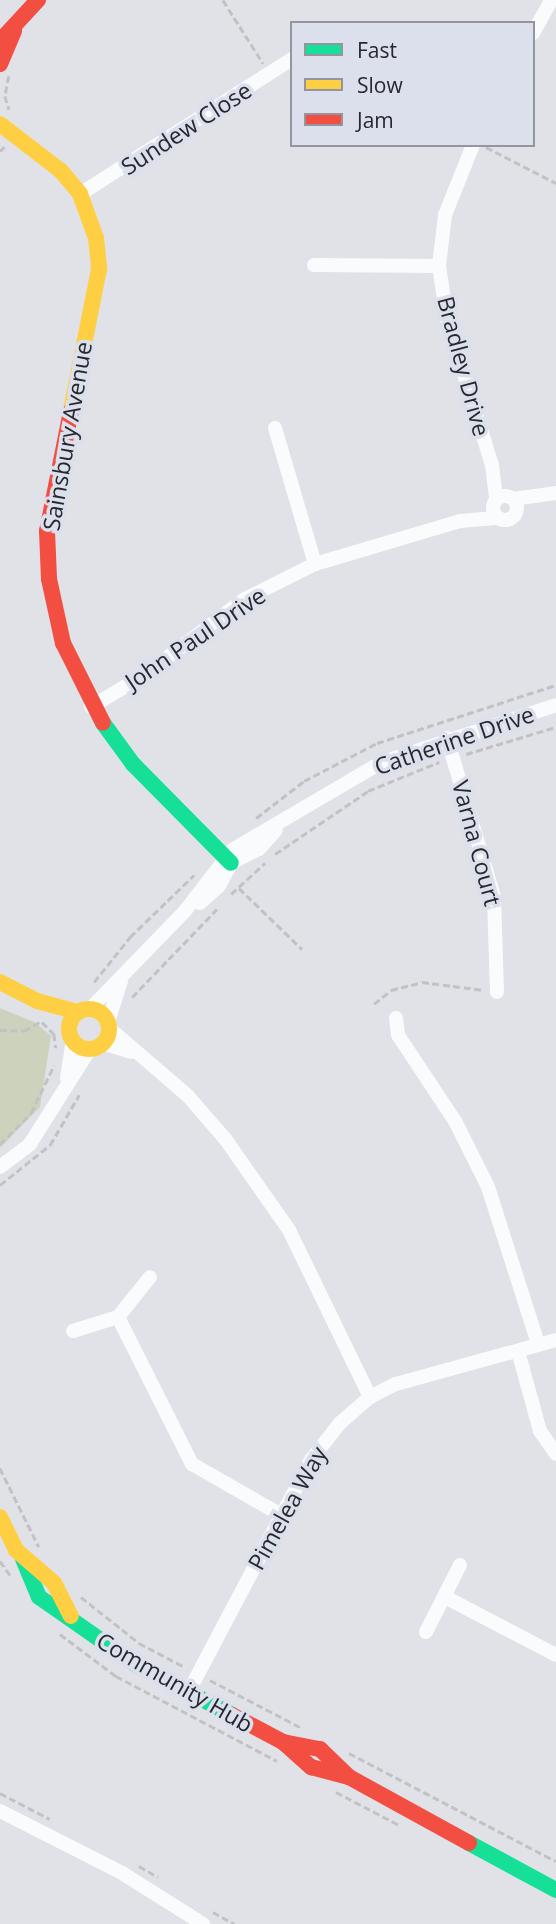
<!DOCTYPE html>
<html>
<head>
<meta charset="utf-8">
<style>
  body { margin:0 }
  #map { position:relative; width:556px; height:1924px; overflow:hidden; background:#e0e2e8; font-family:"Open Sans",sans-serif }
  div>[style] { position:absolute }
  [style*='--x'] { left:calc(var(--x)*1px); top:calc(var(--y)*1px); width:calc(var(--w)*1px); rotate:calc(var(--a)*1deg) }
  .green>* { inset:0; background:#cdd2bc }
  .path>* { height:2.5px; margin-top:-1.25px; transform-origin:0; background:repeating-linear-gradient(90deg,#c1c2c3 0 7px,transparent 0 10.5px) }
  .street>* { height:14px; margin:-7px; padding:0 7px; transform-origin:7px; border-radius:7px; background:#fafbfc }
  .street>.ring { margin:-7px; padding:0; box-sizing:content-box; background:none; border:14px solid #fafbfc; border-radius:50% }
  .fast>* { height:16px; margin:-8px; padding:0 8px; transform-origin:8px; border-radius:8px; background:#16e098 }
  .slow>* { height:16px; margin:-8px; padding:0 8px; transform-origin:8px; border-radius:8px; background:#ffcf43 }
  .slow>.ring { margin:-8px; padding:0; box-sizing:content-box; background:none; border:16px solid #ffcf43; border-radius:50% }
  .jam>* { height:16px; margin:-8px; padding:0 8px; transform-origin:8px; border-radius:8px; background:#f24e42 }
  span { translate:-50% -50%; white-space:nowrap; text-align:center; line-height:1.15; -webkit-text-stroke:7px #dce0ec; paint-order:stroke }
  .street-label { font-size:23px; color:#26282c }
  .legend { position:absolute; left:290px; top:21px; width:245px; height:126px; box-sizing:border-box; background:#dce0ec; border:2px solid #93969f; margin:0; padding:9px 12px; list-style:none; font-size:21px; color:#26282c }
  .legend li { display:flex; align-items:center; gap:14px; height:35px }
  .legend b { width:35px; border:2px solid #93969f }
</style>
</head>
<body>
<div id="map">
  <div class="green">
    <div style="clip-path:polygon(0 1008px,36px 1023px,51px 1036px,40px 1107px,0 1148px)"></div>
  </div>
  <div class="path">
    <div style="--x:223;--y:0;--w:75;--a:57.6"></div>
    <div style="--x:9;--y:76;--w:20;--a:101"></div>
    <div style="--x:5;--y:96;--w:14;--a:73"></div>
    <div style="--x:486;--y:147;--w:79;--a:27.2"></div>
    <div style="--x:0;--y:151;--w:6;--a:-45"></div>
    <div style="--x:466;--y:754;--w:94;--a:-16.7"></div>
    <div style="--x:256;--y:818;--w:61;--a:-37.6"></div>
    <div style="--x:304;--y:781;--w:82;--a:-27.5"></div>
    <div style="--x:377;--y:743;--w:188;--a:-18"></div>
    <div style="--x:275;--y:854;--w:112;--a:-34.1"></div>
    <div style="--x:368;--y:791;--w:77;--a:-22.2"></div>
    <div style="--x:239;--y:888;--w:88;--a:44.1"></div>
    <div style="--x:231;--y:894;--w:46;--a:-42.4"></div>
    <div style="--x:94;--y:982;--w:58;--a:-51.3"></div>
    <div style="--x:130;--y:937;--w:89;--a:-44.1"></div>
    <div style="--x:132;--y:997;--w:122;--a:-46"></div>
    <div style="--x:374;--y:1004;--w:22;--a:-39"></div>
    <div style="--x:391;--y:990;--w:32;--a:-14"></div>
    <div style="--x:422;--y:982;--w:62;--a:7.5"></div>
    <div style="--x:42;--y:1022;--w:17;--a:45"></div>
    <div style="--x:54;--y:1034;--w:14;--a:82"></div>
    <div style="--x:0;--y:1030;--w:24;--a:2"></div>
    <div style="--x:24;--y:1031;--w:20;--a:-30"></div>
    <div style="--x:0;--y:1144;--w:44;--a:-45"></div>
    <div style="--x:31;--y:1113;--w:53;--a:-64.4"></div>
    <div style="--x:0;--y:1185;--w:64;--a:-38.7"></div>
    <div style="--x:50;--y:1145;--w:58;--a:-59.9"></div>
    <div style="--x:0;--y:1468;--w:88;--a:63.7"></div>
    <div style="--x:0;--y:1561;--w:19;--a:54"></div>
    <div style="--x:81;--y:1597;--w:74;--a:38.4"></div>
    <div style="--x:139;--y:1643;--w:52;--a:27.6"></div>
    <div style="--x:60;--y:1634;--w:70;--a:36.9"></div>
    <div style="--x:116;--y:1676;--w:182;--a:27.8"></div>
    <div style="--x:210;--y:1680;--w:102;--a:27.6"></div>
    <div style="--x:349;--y:1753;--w:233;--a:27.6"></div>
    <div style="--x:336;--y:1792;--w:73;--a:27.6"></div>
    <div style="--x:0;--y:1793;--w:56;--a:27.5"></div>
    <div style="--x:139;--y:1866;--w:22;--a:30"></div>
    <div style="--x:213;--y:1912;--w:25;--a:29"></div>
  </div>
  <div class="street">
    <div style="--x:533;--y:33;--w:38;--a:-61"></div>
    <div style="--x:473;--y:145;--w:75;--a:111.8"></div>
    <div style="--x:445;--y:215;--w:51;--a:96.7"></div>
    <div style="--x:439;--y:266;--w:54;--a:81.4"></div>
    <div style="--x:447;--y:319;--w:153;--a:72.9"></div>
    <div style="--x:492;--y:465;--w:34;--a:83"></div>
    <div style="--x:80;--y:194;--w:251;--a:-32.5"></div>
    <div style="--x:314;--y:265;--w:125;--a:0.5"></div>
    <div style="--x:275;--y:428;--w:142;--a:73.6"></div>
    <div class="ring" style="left:493px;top:496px;width:10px;height:10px"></div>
    <div style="--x:513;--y:499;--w:43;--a:-7.9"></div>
    <div style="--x:91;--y:707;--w:62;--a:-31.1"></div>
    <div style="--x:144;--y:675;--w:126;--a:-37"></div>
    <div style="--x:245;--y:599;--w:78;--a:-26.6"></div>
    <div style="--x:315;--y:564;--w:151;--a:-16.5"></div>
    <div style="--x:460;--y:521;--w:38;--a:-5"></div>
    <div style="--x:447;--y:738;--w:166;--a:73.5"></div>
    <div style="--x:494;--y:897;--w:95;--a:88.2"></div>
    <div style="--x:200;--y:903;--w:25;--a:-42"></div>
    <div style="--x:219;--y:886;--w:26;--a:-62"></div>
    <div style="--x:231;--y:863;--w:31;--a:-27"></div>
    <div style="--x:259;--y:849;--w:25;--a:-48"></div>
    <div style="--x:90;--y:1009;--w:136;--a:-45.9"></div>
    <div style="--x:185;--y:911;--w:77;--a:-52.4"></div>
    <div style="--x:232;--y:850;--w:172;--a:-30.4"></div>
    <div style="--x:380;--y:763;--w:185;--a:-18.2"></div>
    <div style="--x:396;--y:1018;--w:17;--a:83"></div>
    <div style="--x:398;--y:1035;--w:103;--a:56.5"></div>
    <div style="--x:455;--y:1121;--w:74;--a:63.4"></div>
    <div style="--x:488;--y:1187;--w:165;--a:72.3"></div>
    <div style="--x:108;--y:1022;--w:43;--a:-72.4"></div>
    <div style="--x:109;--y:1028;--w:104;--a:40.7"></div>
    <div style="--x:188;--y:1096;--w:58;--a:49.2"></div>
    <div style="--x:226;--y:1140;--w:110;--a:55"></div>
    <div style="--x:289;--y:1230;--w:186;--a:64.1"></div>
    <div style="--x:102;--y:1043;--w:30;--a:17"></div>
    <div style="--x:67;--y:1078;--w:38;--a:-81"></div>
    <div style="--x:0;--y:1167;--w:38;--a:-37"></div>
    <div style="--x:30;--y:1144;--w:112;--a:-57.7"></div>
    <div style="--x:118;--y:1317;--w:165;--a:63.3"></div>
    <div style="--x:192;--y:1464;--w:103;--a:29.8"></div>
    <div style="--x:73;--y:1331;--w:47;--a:-17.3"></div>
    <div style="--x:118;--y:1317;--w:51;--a:-51.3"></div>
    <div style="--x:518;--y:1351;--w:83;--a:74.6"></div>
    <div style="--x:540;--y:1431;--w:28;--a:55"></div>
    <div style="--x:445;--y:1597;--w:125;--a:27.6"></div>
    <div style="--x:426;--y:1632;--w:75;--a:-63.1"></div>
    <div style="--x:188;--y:1693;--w:263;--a:-62.2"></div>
    <div style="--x:311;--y:1460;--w:47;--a:-51.9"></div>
    <div style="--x:340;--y:1423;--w:40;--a:-41"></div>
    <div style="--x:370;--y:1397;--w:29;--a:-27"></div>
    <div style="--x:396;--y:1384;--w:166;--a:-15.4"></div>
    <div style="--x:0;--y:1811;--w:137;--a:26.9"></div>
    <div style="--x:122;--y:1873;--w:96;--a:32.2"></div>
  </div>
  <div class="fast">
    <div style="--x:103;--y:723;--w:51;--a:53.8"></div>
    <div style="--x:133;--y:764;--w:139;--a:45.3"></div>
    <div style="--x:23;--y:1559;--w:41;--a:67.2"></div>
    <div style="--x:39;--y:1597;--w:117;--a:34.9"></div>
    <div style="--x:135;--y:1664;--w:110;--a:27.7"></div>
    <div style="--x:469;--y:1843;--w:99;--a:28.4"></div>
  </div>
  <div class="slow">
    <div style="--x:0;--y:124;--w:77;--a:37.6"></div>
    <div style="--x:61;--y:171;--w:30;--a:50"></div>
    <div style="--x:80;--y:194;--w:47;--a:70"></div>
    <div style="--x:96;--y:238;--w:31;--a:84"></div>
    <div style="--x:99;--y:269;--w:145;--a:101.2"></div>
    <div style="--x:0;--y:982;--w:42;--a:27.2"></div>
    <div style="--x:37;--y:1001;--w:42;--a:15"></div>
    <div class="ring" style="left:69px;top:1009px;width:24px;height:24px"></div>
    <div style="--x:0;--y:1517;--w:37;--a:64"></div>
    <div style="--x:16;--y:1550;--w:50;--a:41"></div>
    <div style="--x:54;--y:1583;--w:37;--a:63"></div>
  </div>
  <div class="jam">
    <div style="--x:0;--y:41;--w:56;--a:-47.2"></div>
    <div style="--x:0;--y:64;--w:36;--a:-67"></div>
    <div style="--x:71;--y:411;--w:122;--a:101.3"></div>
    <div style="--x:47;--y:531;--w:48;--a:87.6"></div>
    <div style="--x:49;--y:579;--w:66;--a:77.7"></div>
    <div style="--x:63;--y:643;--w:89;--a:63.4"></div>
    <div style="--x:232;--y:1715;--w:58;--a:27.9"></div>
    <div style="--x:283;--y:1742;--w:38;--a:42"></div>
    <div style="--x:311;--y:1767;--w:39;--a:15"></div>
    <div style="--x:349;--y:1777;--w:137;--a:28.8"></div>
    <div style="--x:283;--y:1742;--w:38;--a:11"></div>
    <div style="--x:320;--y:1749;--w:40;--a:44"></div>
  </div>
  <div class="street-label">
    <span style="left:186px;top:128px;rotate:-33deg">Sundew Close</span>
    <span style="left:464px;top:366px;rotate:75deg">Bradley Drive</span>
    <span style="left:67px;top:436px;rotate:-80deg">Sainsbury Avenue</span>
    <span style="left:195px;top:638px;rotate:-34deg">John Paul Drive</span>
    <span style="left:454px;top:740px;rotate:-19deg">Catherine Drive</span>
    <span style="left:477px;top:843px;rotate:75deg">Varna Court</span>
    <span style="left:287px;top:1508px;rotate:-61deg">Pimelea Way</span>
    <span style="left:175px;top:1682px;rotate:30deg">Community Hub</span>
  </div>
  <ul class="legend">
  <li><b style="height:9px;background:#16e098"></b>Fast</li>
  <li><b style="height:9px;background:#ffcf43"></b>Slow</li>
  <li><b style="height:9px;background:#f24e42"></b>Jam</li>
  </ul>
</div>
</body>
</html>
